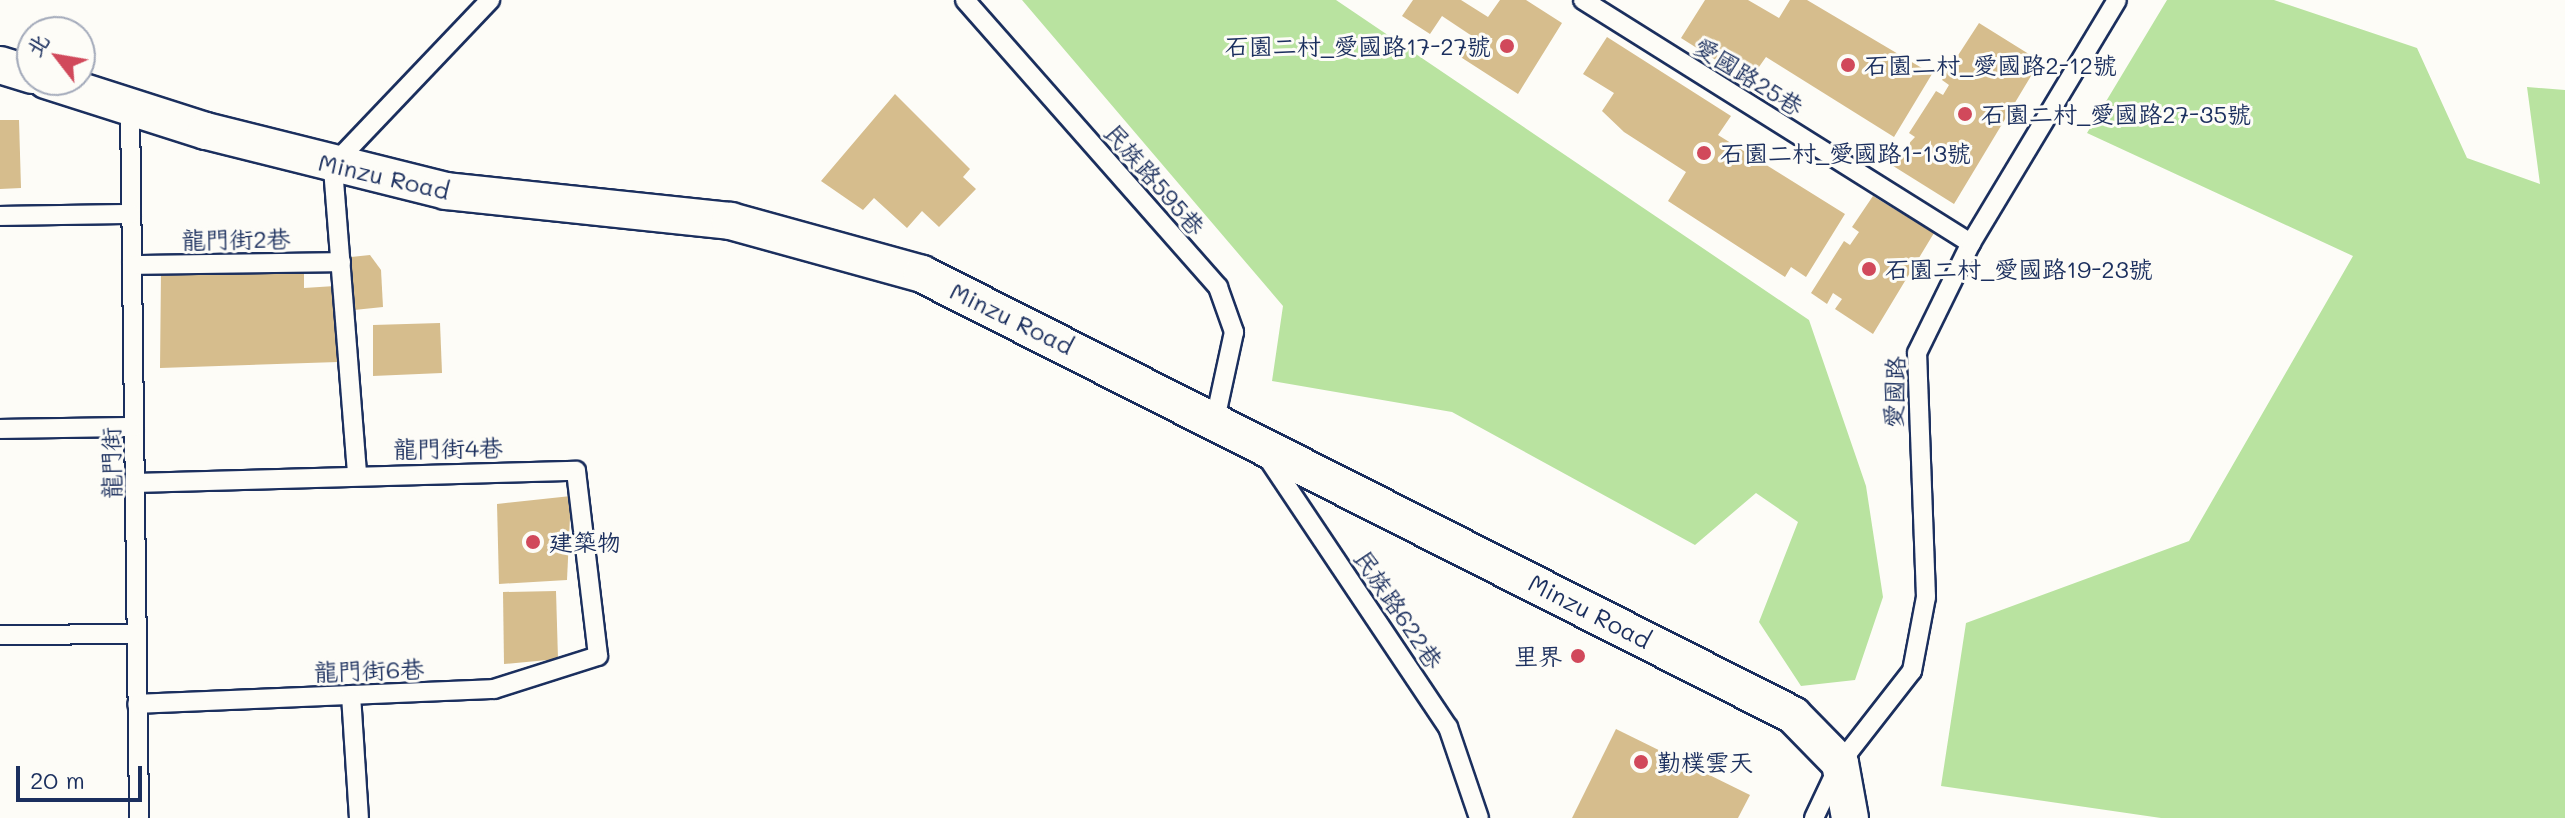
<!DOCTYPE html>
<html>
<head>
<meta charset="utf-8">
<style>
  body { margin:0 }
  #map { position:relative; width:2565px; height:818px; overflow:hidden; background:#fdfcf7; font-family:Mali,"LXGW WenKai TC",sans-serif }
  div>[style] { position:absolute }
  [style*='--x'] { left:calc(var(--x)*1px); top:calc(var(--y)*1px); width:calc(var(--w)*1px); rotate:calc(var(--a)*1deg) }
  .green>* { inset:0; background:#b9e3a0 }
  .building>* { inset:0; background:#d6bd8d }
  .roads { filter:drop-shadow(2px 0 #1b2f5e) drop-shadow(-2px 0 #1b2f5e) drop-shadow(0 2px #1b2f5e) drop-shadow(0 -2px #1b2f5e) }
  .lane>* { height:18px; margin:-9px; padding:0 9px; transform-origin:9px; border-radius:9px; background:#fdfcf7 }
  .street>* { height:36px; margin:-18px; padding:0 18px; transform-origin:18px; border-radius:18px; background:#fdfcf7 }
  .dots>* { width:22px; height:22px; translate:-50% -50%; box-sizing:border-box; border:4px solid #fdfcf7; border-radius:50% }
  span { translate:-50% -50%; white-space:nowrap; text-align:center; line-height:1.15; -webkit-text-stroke:6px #fdfcf7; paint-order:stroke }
  .poi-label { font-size:24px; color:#1b2f5e }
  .right { translate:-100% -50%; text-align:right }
  .left { translate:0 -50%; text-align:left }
  .street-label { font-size:24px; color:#1b2f5e }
  .north { position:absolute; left:16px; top:16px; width:80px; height:80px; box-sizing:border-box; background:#fdfcf7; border:2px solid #a3aaba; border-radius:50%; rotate:301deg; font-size:22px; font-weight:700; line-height:32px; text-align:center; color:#1b2f5e }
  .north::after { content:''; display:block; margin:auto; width:28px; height:36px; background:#d1495b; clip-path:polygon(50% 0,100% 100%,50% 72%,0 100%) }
  .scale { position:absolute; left:16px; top:766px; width:126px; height:36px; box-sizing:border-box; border:4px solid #1b2f5e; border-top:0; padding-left:10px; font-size:24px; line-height:28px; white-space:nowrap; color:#1b2f5e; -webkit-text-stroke:6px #fdfcf7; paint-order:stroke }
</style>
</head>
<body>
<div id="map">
  <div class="green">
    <div style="clip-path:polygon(1022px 0,1336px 0,1809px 320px,1866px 486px,1883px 597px,1855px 680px,1801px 686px,1759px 622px,1798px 522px,1756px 493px,1695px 545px,1452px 412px,1272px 381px,1283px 306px)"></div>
    <div style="clip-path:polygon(2167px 0,2274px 0,2417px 48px,2467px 158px,2540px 184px,2527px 87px,2565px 90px,2565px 818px,2161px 818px,1941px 786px,1966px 623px,2189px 541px,2353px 256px,2087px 133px)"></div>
  </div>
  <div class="building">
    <div style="clip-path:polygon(1413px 0,1461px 0,1488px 17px,1500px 0,1526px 0,1562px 23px,1518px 94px,1459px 56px,1472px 36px,1442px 16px,1430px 34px,1402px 16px)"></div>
    <div style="clip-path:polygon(1705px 0,1748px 0,1779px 18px,1790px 0,1807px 0,1932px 74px,1894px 137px,1766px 57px,1749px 81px,1681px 38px)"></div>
    <div style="clip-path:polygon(1979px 23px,2040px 61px,1954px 204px,1890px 164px,1915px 137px,1909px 133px,1936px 91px,1943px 95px,1949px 85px,1942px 80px)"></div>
    <div style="clip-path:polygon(1607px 37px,1731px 116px,1718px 135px,1845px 214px,1806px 277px,1791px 267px,1785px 277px,1668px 201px,1686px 172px,1624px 132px,1602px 111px,1614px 93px,1583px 74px)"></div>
    <div style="clip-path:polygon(895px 94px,970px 169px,963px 177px,976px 189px,939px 227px,922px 211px,907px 228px,874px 198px,863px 210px,821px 181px)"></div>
    <div style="clip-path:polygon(0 120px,19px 120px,21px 188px,0 189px)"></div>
    <div style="clip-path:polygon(1873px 196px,1934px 233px,1873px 334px,1835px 309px,1842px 299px,1833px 293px,1827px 304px,1811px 293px,1844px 241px,1850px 245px,1859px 232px,1852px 227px)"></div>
    <div style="clip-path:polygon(370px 255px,381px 270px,383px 307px,354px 310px,351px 257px)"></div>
    <div style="clip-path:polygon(161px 271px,304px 273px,304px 288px,335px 286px,338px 362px,160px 368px)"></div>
    <div style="clip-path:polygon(440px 323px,442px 373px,373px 376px,373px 325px)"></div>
    <div style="clip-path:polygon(571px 496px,567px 580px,499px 584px,497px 504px)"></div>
    <div style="clip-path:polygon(556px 591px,558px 659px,504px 664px,503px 592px)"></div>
    <div style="clip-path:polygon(1616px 729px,1750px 795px,1738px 818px,1572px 818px)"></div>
  </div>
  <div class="roads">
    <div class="lane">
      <div style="--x:965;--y:0;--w:383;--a:48.6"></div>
      <div style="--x:1218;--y:287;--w:48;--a:70.4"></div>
      <div style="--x:1234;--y:332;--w:90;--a:102.2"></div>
      <div style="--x:1583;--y:0;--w:458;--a:32.1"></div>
      <div style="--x:130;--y:107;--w:711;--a:89.27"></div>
      <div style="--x:0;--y:216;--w:131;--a:-0.9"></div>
      <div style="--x:132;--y:265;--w:209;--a:-0.8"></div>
      <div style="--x:0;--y:429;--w:134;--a:-0.9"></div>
      <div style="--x:1265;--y:454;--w:329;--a:56.2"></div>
      <div style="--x:1448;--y:727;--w:96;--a:71.2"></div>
      <div style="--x:357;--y:473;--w:309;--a:-94.5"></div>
      <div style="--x:333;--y:165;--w:228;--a:-46.4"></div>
      <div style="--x:135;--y:483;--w:441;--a:-1.6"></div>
      <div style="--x:576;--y:471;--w:186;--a:83.2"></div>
      <div style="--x:598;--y:656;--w:109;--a:162.4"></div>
      <div style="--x:494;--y:689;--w:357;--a:177.6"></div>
      <div style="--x:0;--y:635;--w:136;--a:-0.4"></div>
      <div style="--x:351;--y:695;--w:123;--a:86.3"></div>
      <div style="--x:1814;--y:818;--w:61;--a:-64.7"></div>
      <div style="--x:1840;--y:763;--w:117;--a:-52"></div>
      <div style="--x:1912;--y:671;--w:75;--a:-79.3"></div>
      <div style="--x:1926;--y:597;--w:244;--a:-92.1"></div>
      <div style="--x:1917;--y:353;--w:123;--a:-63.9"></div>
      <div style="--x:1971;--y:243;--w:283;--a:-59"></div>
    </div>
    <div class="street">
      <div style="--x:0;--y:65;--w:34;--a:17"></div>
      <div style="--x:46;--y:80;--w:168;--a:17.7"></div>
      <div style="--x:206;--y:131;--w:247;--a:14"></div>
      <div style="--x:446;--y:191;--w:286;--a:6"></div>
      <div style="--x:730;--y:221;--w:199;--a:15.4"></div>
      <div style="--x:922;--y:274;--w:976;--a:26.85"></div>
      <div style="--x:1793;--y:715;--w:67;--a:45.6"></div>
      <div style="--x:1840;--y:763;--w:56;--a:79.7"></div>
    </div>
  </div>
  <div class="dots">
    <div style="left:1507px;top:46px;background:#d1495b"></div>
    <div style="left:1848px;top:65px;background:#d1495b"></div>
    <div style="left:1965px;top:114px;background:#d1495b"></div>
    <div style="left:1704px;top:153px;background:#d1495b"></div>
    <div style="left:1869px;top:269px;background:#d1495b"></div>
    <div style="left:533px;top:542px;background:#d1495b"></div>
    <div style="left:1578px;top:656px;background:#d1495b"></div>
    <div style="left:1641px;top:762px;background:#d1495b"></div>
  </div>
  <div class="poi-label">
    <span class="right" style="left:1491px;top:46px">石園二村_愛國路17-27號</span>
    <span class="left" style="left:1864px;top:65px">石園二村_愛國路2-12號</span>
    <span class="left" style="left:1981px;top:114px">石園二村_愛國路27-35號</span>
    <span class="left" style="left:1720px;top:153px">石園二村_愛國路1-13號</span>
    <span class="left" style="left:1885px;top:269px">石園二村_愛國路19-23號</span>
    <span class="left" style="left:549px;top:542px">建築物</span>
    <span class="right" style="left:1562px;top:656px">里界</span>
    <span class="left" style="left:1657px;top:762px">勤樸雲天</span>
  </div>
  <div class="street-label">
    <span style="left:1749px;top:76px;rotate:32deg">愛國路25巷</span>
    <span style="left:384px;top:176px;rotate:13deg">Minzu Road</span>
    <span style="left:1155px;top:179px;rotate:49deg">民族路595巷</span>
    <span style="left:236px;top:239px;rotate:-1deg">龍門街2巷</span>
    <span style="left:1012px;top:318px;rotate:26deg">Minzu Road</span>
    <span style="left:1894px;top:392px;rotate:-88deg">愛國路</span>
    <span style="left:448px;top:448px;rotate:-1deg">龍門街4巷</span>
    <span style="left:111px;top:463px;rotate:-91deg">龍門街</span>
    <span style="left:1399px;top:609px;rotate:56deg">民族路622巷</span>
    <span style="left:1590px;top:611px;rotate:27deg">Minzu Road</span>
    <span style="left:369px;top:670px;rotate:-2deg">龍門街6巷</span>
  </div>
  <div class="north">北</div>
  <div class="scale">20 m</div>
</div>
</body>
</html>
